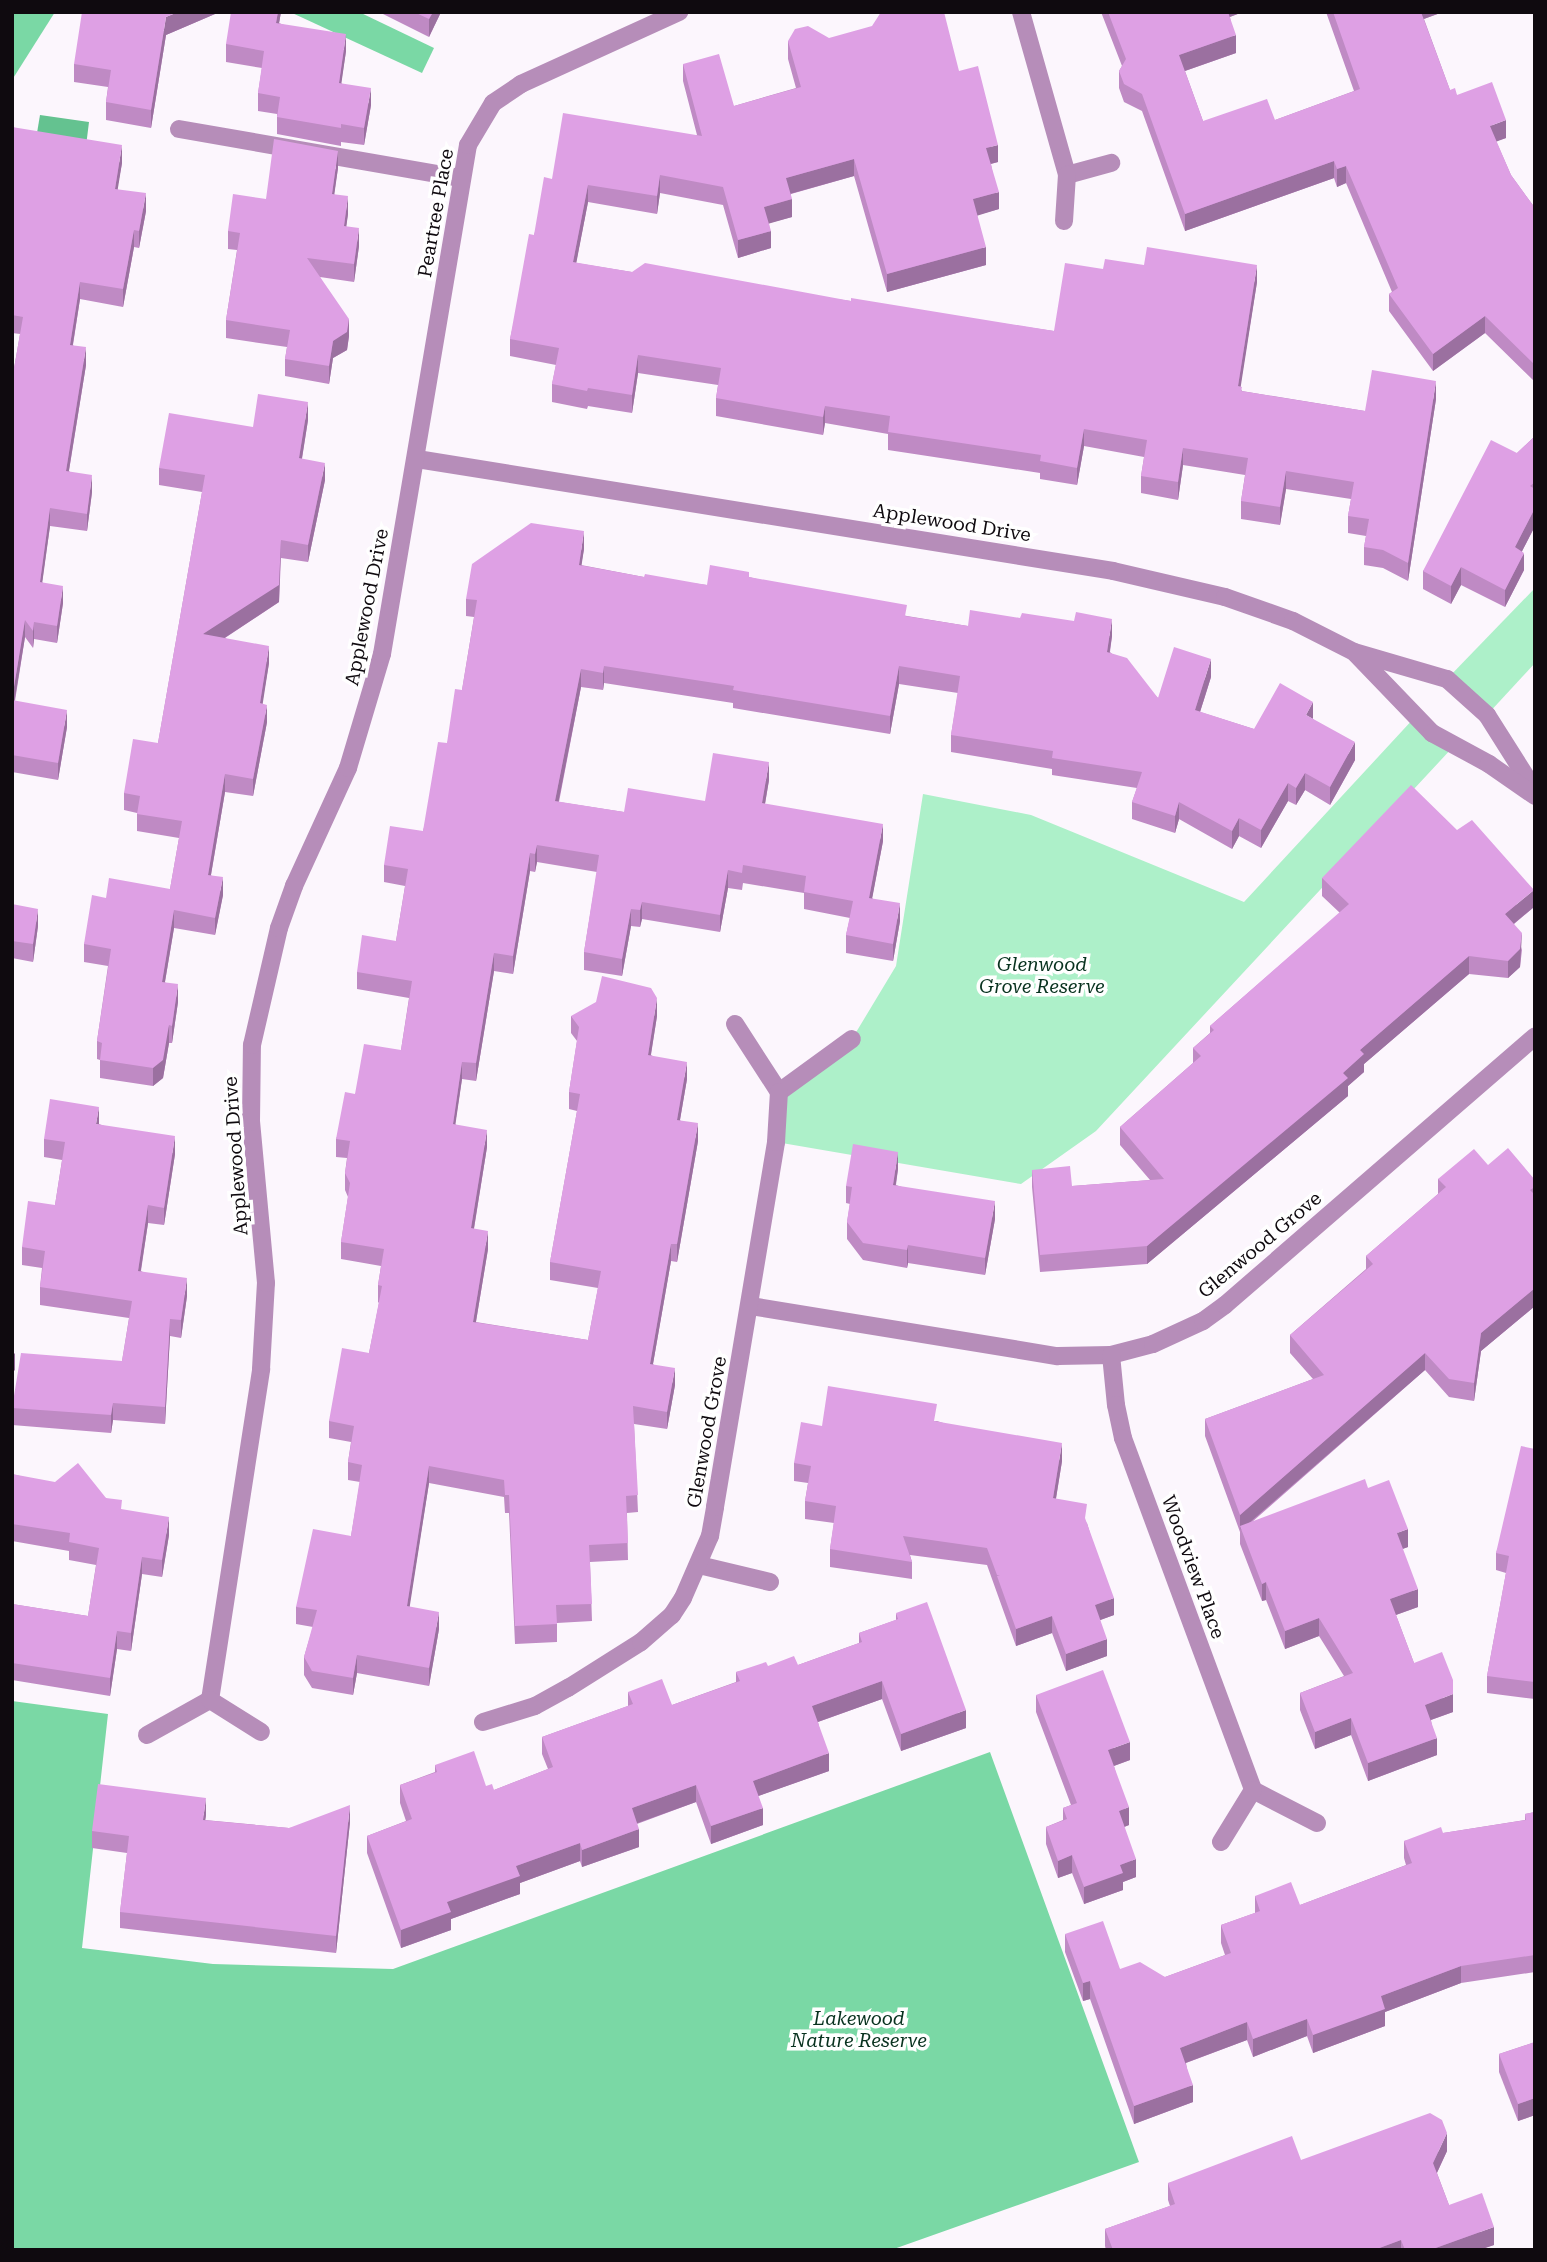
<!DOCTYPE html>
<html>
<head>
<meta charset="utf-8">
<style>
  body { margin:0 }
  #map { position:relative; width:1547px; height:2262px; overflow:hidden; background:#fcf6fd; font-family:"Roboto Serif",serif }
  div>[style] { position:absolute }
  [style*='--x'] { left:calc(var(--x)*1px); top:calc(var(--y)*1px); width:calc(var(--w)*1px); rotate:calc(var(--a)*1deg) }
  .green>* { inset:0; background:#adf0c9 }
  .forest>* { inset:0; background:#7ad8a5 }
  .water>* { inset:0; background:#64c290 }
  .minor>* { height:18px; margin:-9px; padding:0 9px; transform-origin:9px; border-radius:9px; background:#b68db9 }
  .wall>* { inset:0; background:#bf8ac4 }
  .shaded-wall>* { inset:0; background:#9b70a0 }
  .building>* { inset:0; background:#dea0e4 }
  span { translate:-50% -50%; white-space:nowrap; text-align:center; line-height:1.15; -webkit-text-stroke:7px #fff; paint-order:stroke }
  .street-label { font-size:19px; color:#0f0a0f }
  .park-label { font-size:19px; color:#08321f; font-style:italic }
  .frame { position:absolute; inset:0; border:14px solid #0f0a0f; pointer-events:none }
</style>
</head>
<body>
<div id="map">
  <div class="green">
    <div style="clip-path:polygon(1535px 588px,1535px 663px,1487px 715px,1447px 679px)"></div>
    <div style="clip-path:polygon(1415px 717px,1453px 747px,1096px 1131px,1021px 1184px,776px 1142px,779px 1092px,852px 1039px,896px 966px,923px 794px,1031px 815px,1244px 902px)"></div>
  </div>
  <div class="forest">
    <div style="clip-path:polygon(12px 12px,55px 12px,12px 80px)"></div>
    <div style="clip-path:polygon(290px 12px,359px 12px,434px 48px,422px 73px)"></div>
    <div style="clip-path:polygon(12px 1701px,108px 1714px,82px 1948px,213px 1964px,393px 1969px,990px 1752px,1139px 2162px,891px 2250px,12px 2250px)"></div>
  </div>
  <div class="water">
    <div style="clip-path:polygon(40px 115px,89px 122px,86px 146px,36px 139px)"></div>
  </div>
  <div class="minor">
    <div style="--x:1021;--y:12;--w:169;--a:74.2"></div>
    <div style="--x:1067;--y:175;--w:46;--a:-15.3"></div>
    <div style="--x:179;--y:129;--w:286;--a:9.9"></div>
    <div style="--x:1064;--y:221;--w:46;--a:-86.3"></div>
    <div style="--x:417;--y:459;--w:705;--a:9.14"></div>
    <div style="--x:1113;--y:571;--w:115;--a:13.1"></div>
    <div style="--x:1225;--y:597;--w:72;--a:19.4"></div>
    <div style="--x:1293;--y:621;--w:68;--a:26.9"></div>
    <div style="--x:1354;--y:652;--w:97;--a:16.2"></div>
    <div style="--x:1447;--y:679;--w:54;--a:42"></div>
    <div style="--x:1487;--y:715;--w:90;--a:57.7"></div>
    <div style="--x:1356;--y:654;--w:110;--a:46.1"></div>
    <div style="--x:1432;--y:733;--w:65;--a:28.5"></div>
    <div style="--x:1489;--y:764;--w:56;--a:34.8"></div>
    <div style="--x:735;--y:1024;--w:81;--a:57.1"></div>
    <div style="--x:779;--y:1092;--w:90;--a:-36"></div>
    <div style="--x:751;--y:1306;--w:311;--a:9.3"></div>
    <div style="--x:1058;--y:1356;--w:53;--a:-1.1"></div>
    <div style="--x:1111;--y:1355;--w:43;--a:-14.7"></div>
    <div style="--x:1153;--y:1344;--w:55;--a:-24.7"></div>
    <div style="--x:1203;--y:1321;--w:27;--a:-36"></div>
    <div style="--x:1225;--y:1305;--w:410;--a:-40.9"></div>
    <div style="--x:1111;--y:1355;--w:50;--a:84.3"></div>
    <div style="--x:1116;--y:1405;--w:34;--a:78"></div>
    <div style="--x:1123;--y:1438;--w:375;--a:69.7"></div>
    <div style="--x:1253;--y:1790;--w:72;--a:27.3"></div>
    <div style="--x:699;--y:1565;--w:73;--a:13.5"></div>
    <div style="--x:210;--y:1700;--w:335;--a:-81.2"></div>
    <div style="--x:261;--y:1369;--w:86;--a:-86.7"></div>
    <div style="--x:266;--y:1283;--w:162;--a:-95.3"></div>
    <div style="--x:251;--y:1122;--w:77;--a:-89.3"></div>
    <div style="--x:252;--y:1045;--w:120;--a:-77"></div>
    <div style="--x:279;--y:928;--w:45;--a:-70.3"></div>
    <div style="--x:294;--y:886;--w:130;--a:-65.4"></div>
    <div style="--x:348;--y:768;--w:119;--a:-73.4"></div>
    <div style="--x:382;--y:654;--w:516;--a:-80.41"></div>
    <div style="--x:468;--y:145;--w:49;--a:-59.2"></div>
    <div style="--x:493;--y:103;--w:34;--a:-34"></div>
    <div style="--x:521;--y:84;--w:174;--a:-24.5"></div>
    <div style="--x:483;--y:1722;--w:54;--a:-17.1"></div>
    <div style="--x:535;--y:1706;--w:38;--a:-29"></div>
    <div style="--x:568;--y:1688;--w:86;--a:-32.2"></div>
    <div style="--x:641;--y:1642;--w:41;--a:-41.1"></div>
    <div style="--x:672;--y:1615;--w:20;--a:-57"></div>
    <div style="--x:683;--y:1598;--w:68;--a:-66.5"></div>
    <div style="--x:710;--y:1536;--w:29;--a:-80"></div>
    <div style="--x:715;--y:1507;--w:370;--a:-80.5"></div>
    <div style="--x:776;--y:1142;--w:50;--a:-86.6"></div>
    <div style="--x:147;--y:1735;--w:72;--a:-29.1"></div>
    <div style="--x:210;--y:1700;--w:60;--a:32.1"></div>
    <div style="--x:1221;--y:1842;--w:61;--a:-58.4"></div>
  </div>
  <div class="wall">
    <div style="clip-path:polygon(215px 12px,215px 14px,166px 35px,151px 128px,106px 120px,106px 102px,108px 87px,74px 82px,74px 64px)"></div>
    <div style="clip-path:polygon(281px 12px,279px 23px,346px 51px,341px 83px,371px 105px,364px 145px,341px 142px,341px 146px,277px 134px,277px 114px,258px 111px,258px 93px,262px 68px,226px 62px,226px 44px)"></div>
    <div style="clip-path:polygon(379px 12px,441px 12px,429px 37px)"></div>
    <div style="clip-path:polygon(1101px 12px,1243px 12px,1230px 17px,1236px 53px,1185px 71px,1203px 121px,1275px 120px,1354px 91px,1326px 12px,1443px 12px,1424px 19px,1450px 90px,1457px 95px,1506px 138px,1496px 141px,1511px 175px,1535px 208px,1535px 382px,1485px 333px,1433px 371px,1389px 311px,1389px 294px,1392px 292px,1346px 183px,1337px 187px,1334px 178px,1185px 231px,1142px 111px,1124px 102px,1119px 88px,1119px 71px,1122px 66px)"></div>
    <div style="clip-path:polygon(829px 38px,959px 71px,998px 162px,991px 164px,999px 209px,977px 215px,986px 265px,887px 292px,854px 176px,791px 194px,792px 217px,769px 223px,771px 248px,738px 258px,723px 205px,660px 193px,657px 214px,588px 202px,576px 263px,632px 272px,851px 301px,1054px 331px,1103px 269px,1144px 265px,1257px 282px,1240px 387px,1242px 391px,1365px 411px,1436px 399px,1408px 581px,1383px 568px,1364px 565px,1364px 547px,1366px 536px,1348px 533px,1348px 516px,1351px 499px,1286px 489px,1280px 525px,1241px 519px,1241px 501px,1245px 475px,1183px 465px,1178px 500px,1141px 493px,1141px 476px,1144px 457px,1084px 446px,1077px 485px,1040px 479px,1040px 473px,888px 450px,888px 434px,825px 423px,823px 435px,716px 416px,716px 398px,718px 385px,638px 373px,632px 413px,588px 406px,587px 409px,552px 402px,552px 384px,556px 365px,510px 356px,510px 339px,534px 235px,552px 179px,697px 135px,683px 81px,683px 64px,734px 106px,796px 88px,788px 59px,788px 41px)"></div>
    <div style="clip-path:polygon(12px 127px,122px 163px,117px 189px,146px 211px,139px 248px,134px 247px,123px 307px,80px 299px,73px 345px,86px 365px,69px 471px,92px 492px,87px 531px,50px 526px,42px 582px,63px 603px,57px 643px,34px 639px,33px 648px,25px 637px,15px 701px,67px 727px,58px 780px,12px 772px,12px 380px,20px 334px,12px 333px)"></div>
    <div style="clip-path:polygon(338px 168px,334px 194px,348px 214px,346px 226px,359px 246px,354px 282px,320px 277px,349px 336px,347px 350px,333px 358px,329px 384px,285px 376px,285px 359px,287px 347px,226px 338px,226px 320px,237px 250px,228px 249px,228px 231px,266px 199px)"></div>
    <div style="clip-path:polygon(308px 420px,302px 459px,325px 480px,308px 562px,281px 558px,279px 602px,225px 638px,269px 663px,262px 704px,267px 722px,253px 796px,225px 792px,211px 875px,223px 895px,215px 935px,174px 928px,165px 982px,178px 1002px,172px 1043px,169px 1043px,163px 1078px,153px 1086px,100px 1078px,100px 1060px,97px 1059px,97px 1041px,108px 966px,84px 962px,84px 944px,106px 898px,170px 889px,179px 838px,137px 831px,137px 813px,124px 810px,124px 793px,158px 743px,202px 492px,159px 485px,159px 468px,253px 427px)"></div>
    <div style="clip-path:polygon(1535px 436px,1535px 526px,1522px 551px,1524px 570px,1505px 607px,1461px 585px,1451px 604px,1423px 589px,1423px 571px,1517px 453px)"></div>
    <div style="clip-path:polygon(584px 549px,581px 565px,644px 577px,707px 585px,749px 577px,907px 616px,968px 626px,1112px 636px,1110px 652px,1158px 698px,1211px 677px,1200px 712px,1254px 729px,1313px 719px,1355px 760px,1330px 805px,1305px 790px,1296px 805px,1288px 801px,1261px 848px,1239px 836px,1232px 849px,1179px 819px,1175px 833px,1132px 819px,1132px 802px,1137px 788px,1052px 775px,1052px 769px,951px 752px,951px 735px,958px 693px,899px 684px,890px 734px,733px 708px,733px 703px,604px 683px,603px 690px,581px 687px,559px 802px,624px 812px,705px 801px,769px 780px,765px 804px,883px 841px,872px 898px,900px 921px,893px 961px,846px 953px,846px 935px,850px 918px,804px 909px,804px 893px,743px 883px,742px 890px,728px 888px,720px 932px,642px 919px,640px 927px,631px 926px,622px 976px,584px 970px,584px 952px,597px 872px,537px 862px,535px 872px,530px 871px,513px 974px,494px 971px,476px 1081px,462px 1079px,455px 1124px,487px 1147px,474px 1229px,488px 1249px,476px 1322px,588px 1340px,598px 1288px,550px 1280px,550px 1262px,577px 1111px,569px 1109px,569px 1092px,577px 1041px,571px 1033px,571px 1016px,657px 1016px,651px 1055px,687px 1079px,680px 1120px,698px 1141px,677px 1262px,671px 1261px,653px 1364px,675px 1385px,667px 1429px,634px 1424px,638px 1512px,627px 1513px,628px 1560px,590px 1562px,592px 1621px,557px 1623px,557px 1642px,515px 1644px,509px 1513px,505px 1513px,504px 1497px,429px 1483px,409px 1607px,439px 1629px,429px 1686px,357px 1673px,353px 1695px,312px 1688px,304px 1675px,304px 1657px,313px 1627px,296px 1624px,296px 1607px,351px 1536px,360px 1482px,348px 1480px,348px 1462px,351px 1442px,329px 1438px,329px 1421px,369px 1353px,379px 1303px,378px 1302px,378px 1285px,381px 1266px,341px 1259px,341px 1242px,348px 1197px,345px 1190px,345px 1173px,347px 1158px,336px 1157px,336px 1139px,355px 1094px,401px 1050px,409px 998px,357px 989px,357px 972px,396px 941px,405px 886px,384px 882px,384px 865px,423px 831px,462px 690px,474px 617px,466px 616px,466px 599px)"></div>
    <div style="clip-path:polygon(1322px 878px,1534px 907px,1514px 924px,1522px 950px,1520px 967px,1508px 978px,1469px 974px,1364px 1064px,1364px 1072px,1348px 1086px,1348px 1096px,1147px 1264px,1040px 1272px,1032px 1187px,1032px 1170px,1072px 1186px,1150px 1180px,1120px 1145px,1120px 1127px,1193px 1063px,1193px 1048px,1210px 1033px,1210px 1026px,1340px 913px,1322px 896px)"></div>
    <div style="clip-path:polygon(12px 904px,38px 926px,33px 962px,12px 958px)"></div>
    <div style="clip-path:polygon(99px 1124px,175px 1154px,164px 1225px,148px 1223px,141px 1271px,187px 1296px,181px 1338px,170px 1336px,165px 1424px,113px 1420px,111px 1433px,12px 1425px,12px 1402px,122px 1361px,129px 1318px,40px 1305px,40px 1287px,42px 1268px,22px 1265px,22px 1247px,55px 1205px,62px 1160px,44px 1157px,44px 1139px)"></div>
    <div style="clip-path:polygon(1488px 1165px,1535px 1180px,1535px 1306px,1481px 1351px,1474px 1401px,1449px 1397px,1425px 1370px,1252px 1522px,1368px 1488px,1408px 1547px,1402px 1549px,1418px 1607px,1396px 1615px,1414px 1663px,1453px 1712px,1431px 1720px,1437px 1755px,1368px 1781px,1351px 1735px,1315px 1749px,1300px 1710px,1300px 1693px,1344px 1676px,1319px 1636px,1285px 1649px,1266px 1600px,1262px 1601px,1240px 1544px,1240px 1532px,1205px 1436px,1205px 1419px,1313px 1379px,1290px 1353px,1290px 1335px,1366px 1269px,1366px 1256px,1438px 1194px,1438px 1179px)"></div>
    <div style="clip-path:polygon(898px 1169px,896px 1185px,995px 1219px,985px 1275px,908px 1263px,907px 1268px,863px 1260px,847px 1239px,847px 1222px,850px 1204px,846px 1203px,846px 1186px)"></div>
    <div style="clip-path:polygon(937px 1421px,1062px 1461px,1056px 1499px,1087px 1523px,1114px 1615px,1100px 1620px,1107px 1656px,1066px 1671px,1052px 1633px,1016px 1646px,987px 1565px,910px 1555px,912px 1562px,912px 1579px,830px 1567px,830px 1549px,834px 1523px,805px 1519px,805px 1501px,808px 1483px,794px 1481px,794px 1463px,822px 1426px)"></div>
    <div style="clip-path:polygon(1535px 1449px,1535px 1699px,1487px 1693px,1487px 1676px,1506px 1573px,1496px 1570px,1496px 1553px)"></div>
    <div style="clip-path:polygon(12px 1474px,106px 1498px,122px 1510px,169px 1535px,162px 1577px,142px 1574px,131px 1651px,117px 1649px,110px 1696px,12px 1680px,12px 1604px,88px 1616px,96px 1565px,69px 1560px,69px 1551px,12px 1541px)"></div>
    <div style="clip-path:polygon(896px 1613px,966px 1728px,901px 1751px,882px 1699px,818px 1722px,829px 1771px,758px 1796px,763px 1825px,711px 1844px,696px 1802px,637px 1824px,639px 1847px,582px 1867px,580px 1861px,520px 1883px,520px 1894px,451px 1919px,451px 1930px,401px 1948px,367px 1853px,367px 1836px,406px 1821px,400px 1803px,400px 1785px,435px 1772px,435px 1765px,494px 1790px,548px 1769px,542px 1754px,542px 1737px,628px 1706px,628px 1692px,672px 1705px,736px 1682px,736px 1672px,768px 1666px,798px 1665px,859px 1643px,859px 1633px,896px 1620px)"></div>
    <div style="clip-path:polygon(1036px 1695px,1130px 1760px,1114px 1766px,1129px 1825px,1124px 1827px,1136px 1877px,1123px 1882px,1123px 1890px,1084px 1904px,1072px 1873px,1058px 1878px,1046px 1844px,1046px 1827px,1063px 1820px,1063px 1808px,1071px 1805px,1036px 1712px)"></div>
    <div style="clip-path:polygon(1535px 1801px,1535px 1972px,1461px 1983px,1385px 2012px,1385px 2026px,1313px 2053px,1307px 2036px,1253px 2057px,1247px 2040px,1186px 2063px,1193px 2102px,1134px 2124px,1090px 1999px,1083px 2001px,1065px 1952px,1065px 1934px,1120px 1969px,1165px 1977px,1225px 1955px,1221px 1943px,1221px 1925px,1255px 1913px,1255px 1896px,1300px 1905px,1406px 1865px,1404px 1858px,1404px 1841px,1443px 1833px,1525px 1820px,1525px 1814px,1535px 1812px)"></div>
    <div style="clip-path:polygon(206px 1815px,205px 1820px,289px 1828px,350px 1822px,336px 1953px,120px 1928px,120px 1912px,127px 1853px,92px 1848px,92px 1831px)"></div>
    <div style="clip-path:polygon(1535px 2042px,1535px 2115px,1518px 2121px,1499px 2072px,1499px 2054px)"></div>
    <div style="clip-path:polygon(1447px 2151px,1437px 2173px,1449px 2205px,1494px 2245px,1479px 2250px,1106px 2250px,1105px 2246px,1105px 2229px,1170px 2206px,1168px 2200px,1168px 2183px,1301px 2160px)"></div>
  </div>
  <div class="shaded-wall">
    <div style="clip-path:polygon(178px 12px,215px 12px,215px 14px,166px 35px,151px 128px,151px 110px,166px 17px)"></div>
    <div style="clip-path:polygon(278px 12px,281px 12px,276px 41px,276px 23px)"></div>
    <div style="clip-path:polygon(433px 12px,441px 12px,429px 37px,429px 19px)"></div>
    <div style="clip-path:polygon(1224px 12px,1243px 12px,1224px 19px)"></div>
    <div style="clip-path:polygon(1418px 12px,1443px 12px,1418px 21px)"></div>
    <div style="clip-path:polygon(346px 34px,346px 51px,339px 100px,339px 83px)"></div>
    <div style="clip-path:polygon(1236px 35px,1236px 53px,1179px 73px,1179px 55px)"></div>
    <div style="clip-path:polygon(371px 88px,371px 105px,364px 145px,364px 128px)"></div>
    <div style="clip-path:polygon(1506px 120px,1506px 138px,1490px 144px,1490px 126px)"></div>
    <div style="clip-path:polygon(122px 145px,122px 163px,115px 206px,115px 189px)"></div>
    <div style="clip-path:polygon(998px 145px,998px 162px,986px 165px,986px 148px)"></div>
    <div style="clip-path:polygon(338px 151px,338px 168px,332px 211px,332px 194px)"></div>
    <div style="clip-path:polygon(854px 159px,854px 176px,786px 195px,786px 178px)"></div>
    <div style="clip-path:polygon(1334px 161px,1334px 178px,1185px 231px,1185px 214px)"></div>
    <div style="clip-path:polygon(1346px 166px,1346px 183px,1337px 187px,1337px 169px)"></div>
    <div style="clip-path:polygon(660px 175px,660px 193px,657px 214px,657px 196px)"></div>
    <div style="clip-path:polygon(588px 185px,588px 202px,573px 280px,573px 262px)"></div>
    <div style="clip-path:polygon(999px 192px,999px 209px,973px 217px,973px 199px)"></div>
    <div style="clip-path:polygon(146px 193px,146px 211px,139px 248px,139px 231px)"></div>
    <div style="clip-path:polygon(348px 196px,348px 214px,344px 244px,344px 226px)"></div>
    <div style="clip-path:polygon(792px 199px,792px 217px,764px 225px,764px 207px)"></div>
    <div style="clip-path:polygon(359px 228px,359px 246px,354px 282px,354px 264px)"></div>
    <div style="clip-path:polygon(134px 230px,134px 247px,123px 307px,123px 289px)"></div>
    <div style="clip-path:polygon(771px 231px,771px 248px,738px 258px,738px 240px)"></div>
    <div style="clip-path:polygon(986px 247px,986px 265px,887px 292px,887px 274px)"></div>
    <div style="clip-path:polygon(1257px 265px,1257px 282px,1238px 404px,1238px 386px)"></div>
    <div style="clip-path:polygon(80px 282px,80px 299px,70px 362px,70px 345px)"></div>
    <div style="clip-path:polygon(1485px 316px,1485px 333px,1433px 371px,1433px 354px)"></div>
    <div style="clip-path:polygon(349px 319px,349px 336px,347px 350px,333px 358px,329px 384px,329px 366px,333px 341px)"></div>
    <div style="clip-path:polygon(86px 347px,86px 365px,66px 488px,66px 471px)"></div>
    <div style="clip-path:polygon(638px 355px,638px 373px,632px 413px,632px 395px)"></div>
    <div style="clip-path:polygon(1436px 381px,1436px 399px,1408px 581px,1408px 563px)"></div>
    <div style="clip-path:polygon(308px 402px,308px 420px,299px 476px,299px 458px)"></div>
    <div style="clip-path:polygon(825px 406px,825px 423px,823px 435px,823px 417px)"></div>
    <div style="clip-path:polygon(1084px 429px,1084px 446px,1077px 485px,1077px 468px)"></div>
    <div style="clip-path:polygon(1183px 448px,1183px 465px,1178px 500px,1178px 482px)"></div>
    <div style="clip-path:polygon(325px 463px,325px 480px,308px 562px,308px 545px)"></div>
    <div style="clip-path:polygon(1286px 471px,1286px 489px,1280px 525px,1280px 507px)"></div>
    <div style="clip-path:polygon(92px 475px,92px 492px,87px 531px,87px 514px)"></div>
    <div style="clip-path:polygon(50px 508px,50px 526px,40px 599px,40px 582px)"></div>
    <div style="clip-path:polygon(1535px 508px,1535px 526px,1515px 565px,1515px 547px)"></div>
    <div style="clip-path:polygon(584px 531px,584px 549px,579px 582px,579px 565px)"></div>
    <div style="clip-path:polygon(281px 540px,279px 602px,203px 652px,203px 634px)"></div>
    <div style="clip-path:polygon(1524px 553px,1524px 570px,1505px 607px,1505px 590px)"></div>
    <div style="clip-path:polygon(1461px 567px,1461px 585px,1451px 604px,1451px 586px)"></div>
    <div style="clip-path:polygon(63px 586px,63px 603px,57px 643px,57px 626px)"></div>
    <div style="clip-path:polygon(1112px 619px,1112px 636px,1107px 669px,1107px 652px)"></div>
    <div style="clip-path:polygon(25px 620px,25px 637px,12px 716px,12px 699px)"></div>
    <div style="clip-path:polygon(34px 622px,34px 639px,33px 648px,33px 631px)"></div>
    <div style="clip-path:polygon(269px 646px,269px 663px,260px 721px,260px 703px)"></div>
    <div style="clip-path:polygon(1211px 659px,1211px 677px,1195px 728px,1195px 710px)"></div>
    <div style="clip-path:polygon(604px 666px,604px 683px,603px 690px,603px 673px)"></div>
    <div style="clip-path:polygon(899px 666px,899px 684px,890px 734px,890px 716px)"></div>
    <div style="clip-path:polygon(581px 669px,581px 687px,555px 819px,555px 801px)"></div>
    <div style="clip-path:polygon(1313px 702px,1313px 719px,1306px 715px)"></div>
    <div style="clip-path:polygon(267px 705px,267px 722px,253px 796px,253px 779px)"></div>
    <div style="clip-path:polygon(67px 710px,67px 727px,58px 780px,58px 763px)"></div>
    <div style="clip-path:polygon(1355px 742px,1355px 760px,1330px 805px,1330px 787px)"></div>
    <div style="clip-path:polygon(769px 762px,769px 780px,762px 821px,762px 803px)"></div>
    <div style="clip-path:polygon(1305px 773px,1305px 790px,1296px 805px,1296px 788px)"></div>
    <div style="clip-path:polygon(225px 774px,225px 792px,208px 892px,208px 875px)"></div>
    <div style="clip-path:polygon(1288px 783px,1288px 801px,1261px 848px,1261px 830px)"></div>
    <div style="clip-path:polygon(1179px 802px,1179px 819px,1175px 833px,1175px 816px)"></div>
    <div style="clip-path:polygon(1239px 818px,1239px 836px,1232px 849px,1232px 831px)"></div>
    <div style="clip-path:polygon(883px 824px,883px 841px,869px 915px,869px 898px)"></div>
    <div style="clip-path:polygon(537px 845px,537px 862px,535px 872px,535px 854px)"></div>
    <div style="clip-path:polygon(530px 853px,530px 871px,513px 974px,513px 956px)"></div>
    <div style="clip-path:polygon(728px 870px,728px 888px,720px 932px,720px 915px)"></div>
    <div style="clip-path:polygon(223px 877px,223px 895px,215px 935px,215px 918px)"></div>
    <div style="clip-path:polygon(1534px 890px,1534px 907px,1505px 931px,1505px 914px)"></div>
    <div style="clip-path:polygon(642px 902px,642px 919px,640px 927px,640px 910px)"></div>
    <div style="clip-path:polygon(900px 903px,900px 921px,893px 961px,893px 944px)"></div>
    <div style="clip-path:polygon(38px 909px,38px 926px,33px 962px,33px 944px)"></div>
    <div style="clip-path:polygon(631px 909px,631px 926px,622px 976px,622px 959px)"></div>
    <div style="clip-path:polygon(174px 910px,174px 928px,162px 999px,162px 982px)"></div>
    <div style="clip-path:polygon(1522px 933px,1520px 967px,1508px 978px,1508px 961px)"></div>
    <div style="clip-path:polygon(494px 953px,494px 971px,476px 1081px,476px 1063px)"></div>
    <div style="clip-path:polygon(1469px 956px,1469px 974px,1364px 1064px,1364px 1072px,1348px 1086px,1348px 1096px,1147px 1264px,1147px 1246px,1343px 1073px,1360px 1050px)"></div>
    <div style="clip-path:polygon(178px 984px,178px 1002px,172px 1043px,172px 1026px)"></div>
    <div style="clip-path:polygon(657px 998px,657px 1016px,648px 1072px,648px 1055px)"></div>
    <div style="clip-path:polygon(169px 1025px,169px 1043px,163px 1078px,153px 1086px,153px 1068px)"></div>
    <div style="clip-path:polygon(462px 1062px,462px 1079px,453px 1141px,453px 1124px)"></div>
    <div style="clip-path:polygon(687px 1062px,687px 1079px,677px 1137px,677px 1120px)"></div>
    <div style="clip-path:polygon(99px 1107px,99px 1124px,96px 1124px)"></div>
    <div style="clip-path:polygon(698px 1123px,698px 1141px,677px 1262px,677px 1244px)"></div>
    <div style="clip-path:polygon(487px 1130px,487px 1147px,471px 1246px,471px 1228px)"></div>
    <div style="clip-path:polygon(175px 1136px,175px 1154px,164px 1225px,164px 1208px)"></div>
    <div style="clip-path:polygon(898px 1152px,898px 1169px,893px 1202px,893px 1185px)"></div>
    <div style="clip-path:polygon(995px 1201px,995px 1219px,985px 1275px,985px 1258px)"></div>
    <div style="clip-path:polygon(148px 1205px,148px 1223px,138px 1288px,138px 1271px)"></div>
    <div style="clip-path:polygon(488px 1231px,488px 1249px,473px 1339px,473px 1322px)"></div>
    <div style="clip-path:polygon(671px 1244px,671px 1261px,650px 1381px,650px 1364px)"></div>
    <div style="clip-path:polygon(908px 1245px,908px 1263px,907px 1268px,907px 1250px)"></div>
    <div style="clip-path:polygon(187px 1278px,187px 1296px,181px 1338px,181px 1320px)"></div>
    <div style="clip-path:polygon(1535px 1288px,1535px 1306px,1481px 1351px,1474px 1401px,1474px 1383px,1481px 1333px)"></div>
    <div style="clip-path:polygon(170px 1319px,170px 1336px,165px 1424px,165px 1407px)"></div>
    <div style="clip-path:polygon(15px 1353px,15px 1370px,12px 1373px,12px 1356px)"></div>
    <div style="clip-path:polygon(1425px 1353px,1425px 1370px,1241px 1530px,1240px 1526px,1240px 1532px,1240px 1515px)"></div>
    <div style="clip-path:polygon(675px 1368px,675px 1385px,667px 1429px,667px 1412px)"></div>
    <div style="clip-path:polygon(113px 1403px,113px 1420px,111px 1433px,111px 1415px)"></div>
    <div style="clip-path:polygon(1062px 1443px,1062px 1461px,1053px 1516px,1053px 1498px)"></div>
    <div style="clip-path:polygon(429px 1466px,429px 1483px,407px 1624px,407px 1606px)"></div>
    <div style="clip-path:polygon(169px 1517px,169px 1535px,162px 1577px,162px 1560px)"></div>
    <div style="clip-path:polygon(1408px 1529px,1408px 1547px,1397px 1551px,1397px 1533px)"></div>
    <div style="clip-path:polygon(142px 1557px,142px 1574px,131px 1651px,131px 1633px)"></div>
    <div style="clip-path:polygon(1266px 1582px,1266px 1600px,1262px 1601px,1262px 1584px)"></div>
    <div style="clip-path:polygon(1418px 1589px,1418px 1607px,1390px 1617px,1390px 1599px)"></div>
    <div style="clip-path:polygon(1114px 1598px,1114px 1615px,1095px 1622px,1095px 1605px)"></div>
    <div style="clip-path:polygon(439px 1612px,439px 1629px,429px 1686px,429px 1668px)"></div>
    <div style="clip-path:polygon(1052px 1616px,1052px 1633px,1016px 1646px,1016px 1629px)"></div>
    <div style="clip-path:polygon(1319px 1618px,1319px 1636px,1285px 1649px,1285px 1631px)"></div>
    <div style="clip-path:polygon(117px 1631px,117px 1649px,110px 1696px,110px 1678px)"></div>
    <div style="clip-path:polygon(1107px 1639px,1107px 1656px,1066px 1671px,1066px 1654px)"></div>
    <div style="clip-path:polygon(357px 1655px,357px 1673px,353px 1695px,353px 1678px)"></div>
    <div style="clip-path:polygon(882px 1681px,882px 1699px,812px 1724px,812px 1706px)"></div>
    <div style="clip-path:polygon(1453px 1694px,1453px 1712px,1425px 1722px,1425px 1705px)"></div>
    <div style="clip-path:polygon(966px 1710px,966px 1728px,901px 1751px,901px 1734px)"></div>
    <div style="clip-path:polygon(1351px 1718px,1351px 1735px,1315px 1749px,1315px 1732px)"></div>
    <div style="clip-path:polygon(1437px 1738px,1437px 1755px,1368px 1781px,1368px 1763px)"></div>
    <div style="clip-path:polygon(1130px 1742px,1130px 1760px,1108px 1768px,1108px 1750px)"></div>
    <div style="clip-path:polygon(829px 1753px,829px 1771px,753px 1798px,753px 1781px)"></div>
    <div style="clip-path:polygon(696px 1785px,696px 1802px,632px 1825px,632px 1808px)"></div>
    <div style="clip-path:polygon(206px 1798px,206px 1815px,203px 1837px,203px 1820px)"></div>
    <div style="clip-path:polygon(350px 1805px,350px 1822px,336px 1953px,336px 1936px)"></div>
    <div style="clip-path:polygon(1129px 1807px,1129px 1825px,1119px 1829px,1119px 1811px)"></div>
    <div style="clip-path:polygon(763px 1808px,763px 1825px,711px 1844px,711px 1826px)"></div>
    <div style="clip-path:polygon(639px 1829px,639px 1847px,582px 1867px,582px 1850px)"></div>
    <div style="clip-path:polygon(580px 1843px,580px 1861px,520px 1883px,520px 1894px,451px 1919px,451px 1930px,401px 1948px,401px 1930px,447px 1902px,516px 1866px)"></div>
    <div style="clip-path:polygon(1072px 1855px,1072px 1873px,1058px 1878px,1058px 1861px)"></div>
    <div style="clip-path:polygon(1136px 1859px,1136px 1877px,1123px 1882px,1123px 1890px,1084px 1904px,1084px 1887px,1120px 1865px)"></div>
    <div style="clip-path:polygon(1461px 1966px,1461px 1983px,1385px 2012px,1385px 2026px,1313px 2053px,1313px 2035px,1381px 1996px)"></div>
    <div style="clip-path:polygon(1090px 1981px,1090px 1999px,1083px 2001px,1083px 1983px)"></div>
    <div style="clip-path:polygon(1307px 2019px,1307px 2036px,1253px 2057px,1253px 2039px)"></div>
    <div style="clip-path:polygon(1247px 2022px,1247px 2040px,1180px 2065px,1180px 2048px)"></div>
    <div style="clip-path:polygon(1193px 2085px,1193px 2102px,1134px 2124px,1134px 2106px)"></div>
    <div style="clip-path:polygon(1535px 2098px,1535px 2115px,1518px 2121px,1518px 2104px)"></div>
    <div style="clip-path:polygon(1447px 2133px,1447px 2151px,1433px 2181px,1433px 2163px)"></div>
    <div style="clip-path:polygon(1494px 2227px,1494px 2245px,1479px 2250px,1430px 2250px)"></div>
    <div style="clip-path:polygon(1401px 2240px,1401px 2250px,1374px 2250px)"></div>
  </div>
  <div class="building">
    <div style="clip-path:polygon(82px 12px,178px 12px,166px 17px,151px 110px,106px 102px,111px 70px,74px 64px)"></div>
    <div style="clip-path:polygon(231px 12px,278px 12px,276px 23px,346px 34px,339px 83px,371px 88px,364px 128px,341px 124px,341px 128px,277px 117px,280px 97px,258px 93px,264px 51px,226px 44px)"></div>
    <div style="clip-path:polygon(414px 12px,433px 12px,429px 19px)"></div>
    <div style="clip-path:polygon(881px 12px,944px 12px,959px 71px,978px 66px,998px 145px,986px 148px,999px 192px,973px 199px,986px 247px,887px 274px,854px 159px,786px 178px,792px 199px,764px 207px,771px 231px,738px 240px,723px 187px,660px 175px,657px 196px,588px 185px,573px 262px,632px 272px,645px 263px,851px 301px,851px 298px,1054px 331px,1065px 263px,1103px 269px,1105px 259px,1144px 265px,1147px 247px,1257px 265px,1238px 386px,1242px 387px,1241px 391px,1365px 411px,1372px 370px,1436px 381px,1408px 563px,1383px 550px,1364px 547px,1369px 519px,1348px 516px,1354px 482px,1286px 471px,1280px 507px,1241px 501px,1248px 458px,1183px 448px,1178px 482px,1141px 476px,1147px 440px,1084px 429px,1077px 468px,1040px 461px,1041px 455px,888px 432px,890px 416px,825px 406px,823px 417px,716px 398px,721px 368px,638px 355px,632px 395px,588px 388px,587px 391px,552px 384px,559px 348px,510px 339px,529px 234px,534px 235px,544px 177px,552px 179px,563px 113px,702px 136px,683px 64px,719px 54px,734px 106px,801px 87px,788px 41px,795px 29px,808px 26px,829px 38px,872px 26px)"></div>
    <div style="clip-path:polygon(1108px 12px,1228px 12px,1236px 35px,1179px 55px,1203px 121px,1267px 99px,1275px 120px,1360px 89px,1333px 12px,1421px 12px,1450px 90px,1455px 88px,1457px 95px,1492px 82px,1506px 120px,1490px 126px,1511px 175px,1535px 208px,1535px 365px,1485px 316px,1433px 354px,1389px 294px,1398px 288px,1346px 166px,1337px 169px,1334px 161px,1185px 214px,1142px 94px,1124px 84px,1119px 71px,1126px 59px)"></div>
    <div style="clip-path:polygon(12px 127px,122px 145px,115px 189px,146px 193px,139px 231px,134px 230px,123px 289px,80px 282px,70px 345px,86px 347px,66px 471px,92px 475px,87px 514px,50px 508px,40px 582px,63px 586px,57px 626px,34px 622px,33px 631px,25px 620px,12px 699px,12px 380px,23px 317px,12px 315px)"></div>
    <div style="clip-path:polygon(274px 139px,338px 151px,332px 194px,348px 196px,344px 226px,359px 228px,354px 264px,307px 258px,349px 319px,347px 332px,333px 341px,329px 366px,285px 359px,290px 330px,226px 320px,240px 233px,228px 231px,233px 194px,266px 199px)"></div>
    <div style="clip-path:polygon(258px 394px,308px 402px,299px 458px,325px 463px,308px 545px,281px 540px,279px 585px,203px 634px,269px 646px,260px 703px,267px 705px,253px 779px,225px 774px,208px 875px,223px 877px,215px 918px,174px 910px,162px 982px,178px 984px,172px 1026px,169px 1025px,163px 1060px,153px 1068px,100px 1060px,102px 1043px,97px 1041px,111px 949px,84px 944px,92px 895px,106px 898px,109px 878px,170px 889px,182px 821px,137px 814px,140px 796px,124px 793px,133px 739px,158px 743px,205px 475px,159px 468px,169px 413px,253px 427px)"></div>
    <div style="clip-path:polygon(1535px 436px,1535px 482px,1530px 486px,1535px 489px,1535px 508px,1515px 547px,1524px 553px,1505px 590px,1461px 567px,1451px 586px,1423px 571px,1491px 440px,1517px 453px)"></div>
    <div style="clip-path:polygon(531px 523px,584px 531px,579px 565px,644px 577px,645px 574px,707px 585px,710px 565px,749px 572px,749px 577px,907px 605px,905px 616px,968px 626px,970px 610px,1020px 618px,1022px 613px,1074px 621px,1076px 612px,1112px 619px,1107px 652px,1127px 658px,1158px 698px,1174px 647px,1211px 659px,1195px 710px,1254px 729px,1280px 683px,1313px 702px,1306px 715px,1355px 742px,1330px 787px,1305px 773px,1296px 788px,1288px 783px,1261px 830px,1239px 818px,1232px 831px,1179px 802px,1175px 816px,1132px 802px,1142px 772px,1052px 758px,1053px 751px,951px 735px,960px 676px,899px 666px,890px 716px,733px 690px,734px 686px,604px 666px,603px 673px,581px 669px,555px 801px,624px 812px,628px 788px,705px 801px,713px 753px,769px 762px,762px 803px,883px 824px,869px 898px,900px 903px,893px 944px,846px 935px,853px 901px,804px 892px,806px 876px,743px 865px,742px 873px,728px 870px,720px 915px,642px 902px,640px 910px,631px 909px,622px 959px,584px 952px,599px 855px,537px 845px,535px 854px,530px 853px,513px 956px,494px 953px,476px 1063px,462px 1062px,453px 1124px,487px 1130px,471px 1228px,488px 1231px,473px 1322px,588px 1340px,601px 1271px,550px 1262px,580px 1094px,569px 1092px,579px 1027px,571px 1016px,596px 1002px,602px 976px,651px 988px,657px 998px,648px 1055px,687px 1062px,677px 1120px,698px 1123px,677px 1244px,671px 1244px,650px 1364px,675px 1368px,667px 1412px,633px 1406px,638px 1495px,626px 1496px,628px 1543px,589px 1545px,592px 1604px,556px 1605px,557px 1624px,515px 1626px,509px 1495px,505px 1495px,504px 1480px,429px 1466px,407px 1606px,439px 1612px,429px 1668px,357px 1655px,353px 1678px,312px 1671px,304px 1657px,317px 1610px,296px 1607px,313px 1529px,351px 1536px,362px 1465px,348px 1462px,354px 1426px,329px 1421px,342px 1348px,369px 1353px,382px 1286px,378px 1285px,384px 1249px,341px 1242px,350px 1183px,345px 1173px,350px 1141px,336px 1139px,345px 1092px,355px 1094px,364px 1044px,401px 1050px,412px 981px,357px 972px,362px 935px,396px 941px,408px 869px,384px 865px,390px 826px,423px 831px,438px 742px,447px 743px,455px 689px,462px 690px,477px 600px,466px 599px,472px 564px)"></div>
    <div style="clip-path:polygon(12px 700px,67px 710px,58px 763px,12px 755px)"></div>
    <div style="clip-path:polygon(1411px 785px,1457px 830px,1472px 820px,1534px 890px,1505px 914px,1522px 933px,1520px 949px,1508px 961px,1469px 956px,1360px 1050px,1364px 1054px,1343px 1073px,1348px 1078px,1147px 1246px,1040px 1255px,1032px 1170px,1070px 1166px,1072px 1186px,1164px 1179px,1120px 1127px,1201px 1056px,1193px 1048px,1214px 1030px,1210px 1026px,1349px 904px,1322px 878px)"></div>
    <div style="clip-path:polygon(12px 904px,38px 909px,33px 944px,12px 941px)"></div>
    <div style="clip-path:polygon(50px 1099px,99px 1107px,96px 1124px,175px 1136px,164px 1208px,148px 1205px,138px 1271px,187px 1278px,181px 1320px,170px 1319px,165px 1407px,113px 1403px,111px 1415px,12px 1408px,21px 1353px,122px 1361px,132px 1301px,40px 1287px,45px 1251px,22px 1247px,28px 1201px,55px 1205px,65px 1142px,44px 1139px)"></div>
    <div style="clip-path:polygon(853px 1144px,898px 1152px,893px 1185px,995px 1201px,985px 1258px,908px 1245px,907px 1250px,863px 1243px,847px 1222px,852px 1187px,846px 1186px)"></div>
    <div style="clip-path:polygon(1508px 1148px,1535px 1180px,1535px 1187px,1530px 1190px,1535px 1195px,1535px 1288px,1481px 1333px,1474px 1383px,1449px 1379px,1425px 1353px,1240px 1515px,1205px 1419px,1324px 1375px,1290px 1335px,1373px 1264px,1366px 1256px,1446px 1187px,1438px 1179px,1474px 1149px,1488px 1165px)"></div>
    <div style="clip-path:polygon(828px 1386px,937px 1404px,934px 1421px,1062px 1443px,1053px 1498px,1087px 1504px,1085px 1518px,1114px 1598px,1095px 1605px,1107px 1639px,1066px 1654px,1052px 1616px,1016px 1629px,997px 1576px,1000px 1575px,997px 1575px,987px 1548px,903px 1536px,912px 1562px,830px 1549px,836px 1506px,805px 1501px,811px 1466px,794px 1463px,801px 1422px,822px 1426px)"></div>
    <div style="clip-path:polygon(1521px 1446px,1535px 1449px,1535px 1682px,1487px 1676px,1509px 1556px,1496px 1553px)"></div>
    <div style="clip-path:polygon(78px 1463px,106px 1498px,122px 1500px,121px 1509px,169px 1517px,162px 1560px,142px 1557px,131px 1633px,117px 1631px,110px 1678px,12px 1663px,12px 1604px,88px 1616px,99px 1548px,69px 1542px,70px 1533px,12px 1524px,12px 1474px,55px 1482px)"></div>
    <div style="clip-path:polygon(1365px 1479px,1368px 1488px,1389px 1480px,1408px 1529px,1397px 1533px,1418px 1589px,1390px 1599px,1414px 1663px,1442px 1652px,1453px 1680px,1453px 1694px,1425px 1705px,1437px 1738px,1368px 1763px,1351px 1718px,1315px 1732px,1300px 1693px,1353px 1673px,1319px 1618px,1285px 1631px,1266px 1582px,1262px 1584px,1240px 1526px)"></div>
    <div style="clip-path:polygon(927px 1602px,966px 1710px,901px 1734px,882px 1681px,812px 1706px,829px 1753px,753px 1781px,763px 1808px,711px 1826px,696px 1785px,632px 1808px,639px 1829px,582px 1850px,580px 1843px,516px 1866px,520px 1876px,447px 1902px,451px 1912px,401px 1930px,367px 1836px,412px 1819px,400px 1785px,437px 1772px,435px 1765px,474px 1751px,486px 1786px,492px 1784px,494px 1790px,553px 1767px,542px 1737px,633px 1704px,628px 1692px,662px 1679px,672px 1705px,740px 1681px,736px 1672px,766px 1662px,768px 1666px,794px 1656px,798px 1665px,862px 1642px,859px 1633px,898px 1619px,896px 1613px)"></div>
    <div style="clip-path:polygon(1103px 1670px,1130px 1742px,1108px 1750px,1129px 1807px,1119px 1811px,1136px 1859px,1120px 1865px,1123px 1873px,1084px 1887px,1072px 1855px,1058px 1861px,1046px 1827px,1067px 1819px,1063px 1808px,1077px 1803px,1036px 1695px)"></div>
    <div style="clip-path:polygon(98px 1784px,206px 1798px,203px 1820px,289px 1828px,350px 1805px,336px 1936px,120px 1912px,129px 1836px,92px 1831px)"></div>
    <div style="clip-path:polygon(1535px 1812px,1535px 1955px,1461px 1966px,1381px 1996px,1385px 2009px,1313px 2035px,1307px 2019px,1253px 2039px,1247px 2022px,1180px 2048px,1193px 2085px,1134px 2106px,1090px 1981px,1083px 1983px,1065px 1934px,1103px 1921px,1120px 1969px,1140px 1962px,1165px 1977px,1231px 1953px,1221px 1925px,1260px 1911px,1255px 1896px,1291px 1882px,1300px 1905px,1412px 1863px,1404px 1841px,1441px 1827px,1443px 1833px,1526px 1820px,1525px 1814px)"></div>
    <div style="clip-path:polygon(1535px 2042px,1535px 2098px,1518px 2104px,1499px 2054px)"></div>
    <div style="clip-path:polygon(1430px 2113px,1442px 2120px,1447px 2133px,1433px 2163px,1449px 2205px,1482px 2193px,1494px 2227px,1430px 2250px,1405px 2250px,1401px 2240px,1374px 2250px,1113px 2250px,1105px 2229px,1175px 2204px,1168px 2183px,1292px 2136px,1301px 2160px)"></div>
  </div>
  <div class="street-label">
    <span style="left:436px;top:213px;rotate:-80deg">Peartree Place</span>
    <span style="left:952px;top:523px;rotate:9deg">Applewood Drive</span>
    <span style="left:367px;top:607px;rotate:-79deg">Applewood Drive</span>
    <span style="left:236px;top:1156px;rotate:-94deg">Applewood Drive</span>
    <span style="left:1260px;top:1245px;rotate:-40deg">Glenwood Grove</span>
    <span style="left:707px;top:1432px;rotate:-80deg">Glenwood Grove</span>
    <span style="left:1193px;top:1567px;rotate:70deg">Woodview Place</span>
  </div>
  <div class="park-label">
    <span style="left:1042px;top:976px">Glenwood<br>Grove Reserve</span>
    <span style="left:859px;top:2030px">Lakewood<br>Nature Reserve</span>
  </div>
  <div class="frame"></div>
</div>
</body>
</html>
